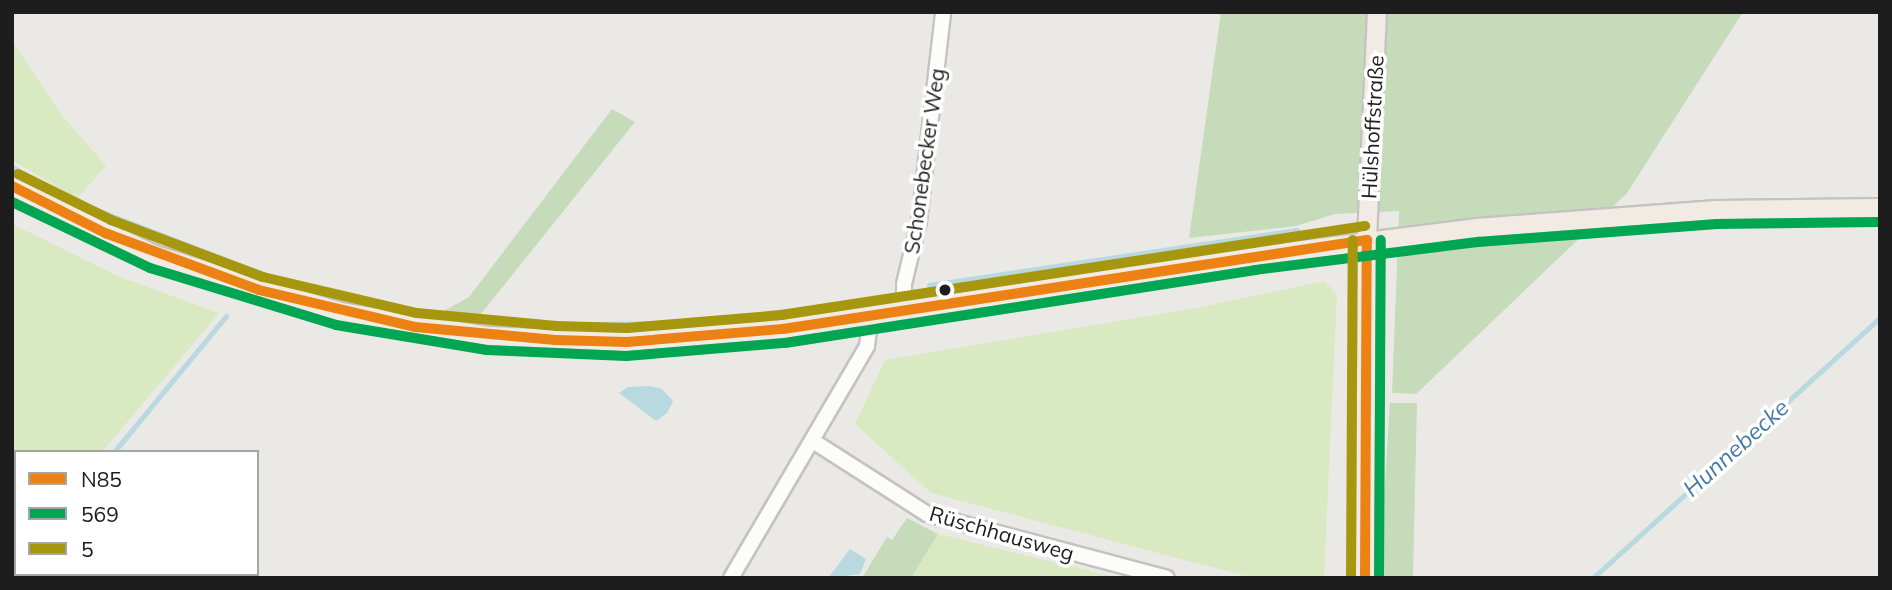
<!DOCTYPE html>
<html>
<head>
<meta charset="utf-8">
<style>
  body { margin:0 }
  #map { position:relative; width:1892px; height:590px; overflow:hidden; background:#ebe9e5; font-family:Mulish,sans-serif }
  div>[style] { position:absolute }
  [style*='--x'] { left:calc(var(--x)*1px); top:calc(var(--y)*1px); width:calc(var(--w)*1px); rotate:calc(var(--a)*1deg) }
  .grass>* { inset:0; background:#d9eac2 }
  .forest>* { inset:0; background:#c6dbba }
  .water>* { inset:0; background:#b7d9df }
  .stream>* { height:4.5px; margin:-2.25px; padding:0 2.25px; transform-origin:2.25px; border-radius:2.25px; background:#b7d9df }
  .roads { filter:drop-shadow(2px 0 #c4c3c1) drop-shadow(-2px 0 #c4c3c1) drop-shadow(0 2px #c4c3c1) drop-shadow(0 -2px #c4c3c1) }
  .minor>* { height:14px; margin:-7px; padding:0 7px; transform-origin:7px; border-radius:7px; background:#fcfcfb }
  .major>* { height:18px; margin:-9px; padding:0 9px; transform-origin:9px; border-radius:9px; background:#f1ebe3 }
  .bus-1>* { height:10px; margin:-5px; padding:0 5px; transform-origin:5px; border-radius:5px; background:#eb8213 }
  .bus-2>* { height:10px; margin:-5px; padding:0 5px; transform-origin:5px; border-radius:5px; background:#00a651 }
  .bus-3>* { height:10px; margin:-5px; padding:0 5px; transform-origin:5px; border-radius:5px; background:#a7970f }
  .dots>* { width:19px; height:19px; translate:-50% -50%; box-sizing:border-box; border:4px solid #fff; border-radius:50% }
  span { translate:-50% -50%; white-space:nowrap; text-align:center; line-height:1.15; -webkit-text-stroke:7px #fff; paint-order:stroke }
  .street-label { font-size:21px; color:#1d1d1d }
  .water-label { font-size:23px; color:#4579a6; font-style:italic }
  .frame { position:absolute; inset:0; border:14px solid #1d1d1d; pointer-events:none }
  .legend { position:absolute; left:14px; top:450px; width:245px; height:126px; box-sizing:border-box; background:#fff; border:2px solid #a5a5a5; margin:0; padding:9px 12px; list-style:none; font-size:21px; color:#1d1d1d }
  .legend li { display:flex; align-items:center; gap:14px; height:35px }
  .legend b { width:35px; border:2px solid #a5a5a5 }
</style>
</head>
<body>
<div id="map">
  <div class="grass">
    <div style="clip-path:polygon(12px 41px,61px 114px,106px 166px,77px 199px,12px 160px)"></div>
    <div style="clip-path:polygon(12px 224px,120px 277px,219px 313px,102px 452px,16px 452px,12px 559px)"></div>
    <div style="clip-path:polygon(1324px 281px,1337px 294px,1324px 578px,1253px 578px,931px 493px,855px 424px,885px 360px,1196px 308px)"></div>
    <div style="clip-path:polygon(938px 534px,1119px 578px,911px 578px)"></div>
  </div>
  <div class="forest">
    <div style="clip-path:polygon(1221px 12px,1743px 12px,1627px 193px,1416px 394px,1392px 393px,1399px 211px,1335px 214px,1296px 226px,1189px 238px)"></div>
    <div style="clip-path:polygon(612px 109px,635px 122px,480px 315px,440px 313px,469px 297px)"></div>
    <div style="clip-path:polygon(1390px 403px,1417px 403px,1413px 578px,1379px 578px)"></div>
    <div style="clip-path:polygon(907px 518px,938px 534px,911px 578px,862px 578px,887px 537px,892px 540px)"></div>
  </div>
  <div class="water">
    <div style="clip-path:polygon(650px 386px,662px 389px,673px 401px,667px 413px,656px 421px,619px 393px,628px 387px)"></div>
    <div style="clip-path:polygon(850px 549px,866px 559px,860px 574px,828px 578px)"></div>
  </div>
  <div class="stream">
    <div style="--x:12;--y:167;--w:53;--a:28"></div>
    <div style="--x:87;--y:206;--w:186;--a:21.1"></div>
    <div style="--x:290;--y:282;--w:132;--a:14"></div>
    <div style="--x:418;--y:314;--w:111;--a:4.6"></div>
    <div style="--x:929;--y:285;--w:372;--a:-8.5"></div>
    <div style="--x:551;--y:325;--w:143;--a:-1.2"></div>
    <div style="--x:694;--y:322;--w:179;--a:-6.7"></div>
    <div style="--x:114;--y:452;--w:176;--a:-50.5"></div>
    <div style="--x:12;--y:575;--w:6;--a:-45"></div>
    <div style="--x:1593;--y:578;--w:387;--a:-42.2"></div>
  </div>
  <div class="roads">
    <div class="minor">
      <div style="--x:904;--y:310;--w:26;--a:-90"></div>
      <div style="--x:904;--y:284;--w:65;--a:-76.6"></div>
      <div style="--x:919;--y:221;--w:210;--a:-83.4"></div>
      <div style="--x:813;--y:441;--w:135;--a:32.6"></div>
      <div style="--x:927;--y:514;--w:248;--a:14.9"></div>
      <div style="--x:731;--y:578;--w:269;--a:-59.6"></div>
      <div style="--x:867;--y:346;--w:31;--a:-83"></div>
    </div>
    <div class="major">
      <div style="--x:12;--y:186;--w:159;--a:25.8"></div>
      <div style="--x:155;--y:255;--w:194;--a:17.1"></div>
      <div style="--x:340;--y:312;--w:151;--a:9.2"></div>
      <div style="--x:489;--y:336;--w:138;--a:2.5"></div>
      <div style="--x:627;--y:342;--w:157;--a:-4.8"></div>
      <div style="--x:783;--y:329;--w:476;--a:-8.8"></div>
      <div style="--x:1253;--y:256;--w:226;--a:-7.1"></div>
      <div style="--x:1477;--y:228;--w:240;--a:-4.3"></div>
      <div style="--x:1716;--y:210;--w:164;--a:-0.7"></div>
      <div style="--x:1365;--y:578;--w:338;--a:-89.7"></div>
      <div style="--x:1367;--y:240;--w:228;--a:-87.5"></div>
    </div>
  </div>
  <div class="bus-1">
    <div style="--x:12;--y:186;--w:104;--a:26.8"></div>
    <div style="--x:105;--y:233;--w:164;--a:20.3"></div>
    <div style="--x:259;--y:290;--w:160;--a:13.3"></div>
    <div style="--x:415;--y:327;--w:141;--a:5.3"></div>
    <div style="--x:555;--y:340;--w:72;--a:1.6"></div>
    <div style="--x:627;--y:342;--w:157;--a:-4.8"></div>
    <div style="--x:783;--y:329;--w:591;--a:-8.67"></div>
    <div style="--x:1365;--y:578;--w:338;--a:-89.7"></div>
  </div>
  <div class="bus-2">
    <div style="--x:12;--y:202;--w:153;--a:25.6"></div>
    <div style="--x:150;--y:268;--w:195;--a:17"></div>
    <div style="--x:336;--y:325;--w:153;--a:9.4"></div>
    <div style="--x:487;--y:350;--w:139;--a:2.5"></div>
    <div style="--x:626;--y:356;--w:160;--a:-4.7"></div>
    <div style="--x:785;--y:343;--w:476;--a:-8.8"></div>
    <div style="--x:1255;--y:270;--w:225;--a:-7.2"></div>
    <div style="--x:1478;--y:242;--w:240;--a:-4.3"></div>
    <div style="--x:1717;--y:224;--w:163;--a:-0.7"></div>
    <div style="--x:1379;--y:578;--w:338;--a:-89.7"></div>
  </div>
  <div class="bus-3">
    <div style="--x:18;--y:174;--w:104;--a:26.3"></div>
    <div style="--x:111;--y:220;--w:162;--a:20.6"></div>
    <div style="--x:263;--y:277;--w:158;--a:13.2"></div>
    <div style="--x:417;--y:313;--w:140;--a:5.3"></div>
    <div style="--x:556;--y:326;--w:71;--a:1.6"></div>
    <div style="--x:627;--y:328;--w:155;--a:-4.8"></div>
    <div style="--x:781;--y:315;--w:591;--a:-8.67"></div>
    <div style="--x:1351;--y:578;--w:338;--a:-89.7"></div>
  </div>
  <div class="dots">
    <div style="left:945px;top:290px;background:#1d1d1d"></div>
  </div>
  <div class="street-label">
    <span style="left:1372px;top:127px;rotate:-87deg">Hülshoffstraße</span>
    <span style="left:924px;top:161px;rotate:-82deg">Schonebecker Weg</span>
    <span style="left:1002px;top:533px;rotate:16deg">Rüschhausweg</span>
  </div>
  <div class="water-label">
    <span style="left:1736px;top:448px;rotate:-42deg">Hunnebecke</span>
  </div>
  <div class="frame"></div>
  <ul class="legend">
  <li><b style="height:9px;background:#eb8213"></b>N85</li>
  <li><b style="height:9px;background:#00a651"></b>569</li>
  <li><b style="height:9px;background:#a7970f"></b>5</li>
  </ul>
</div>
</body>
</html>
